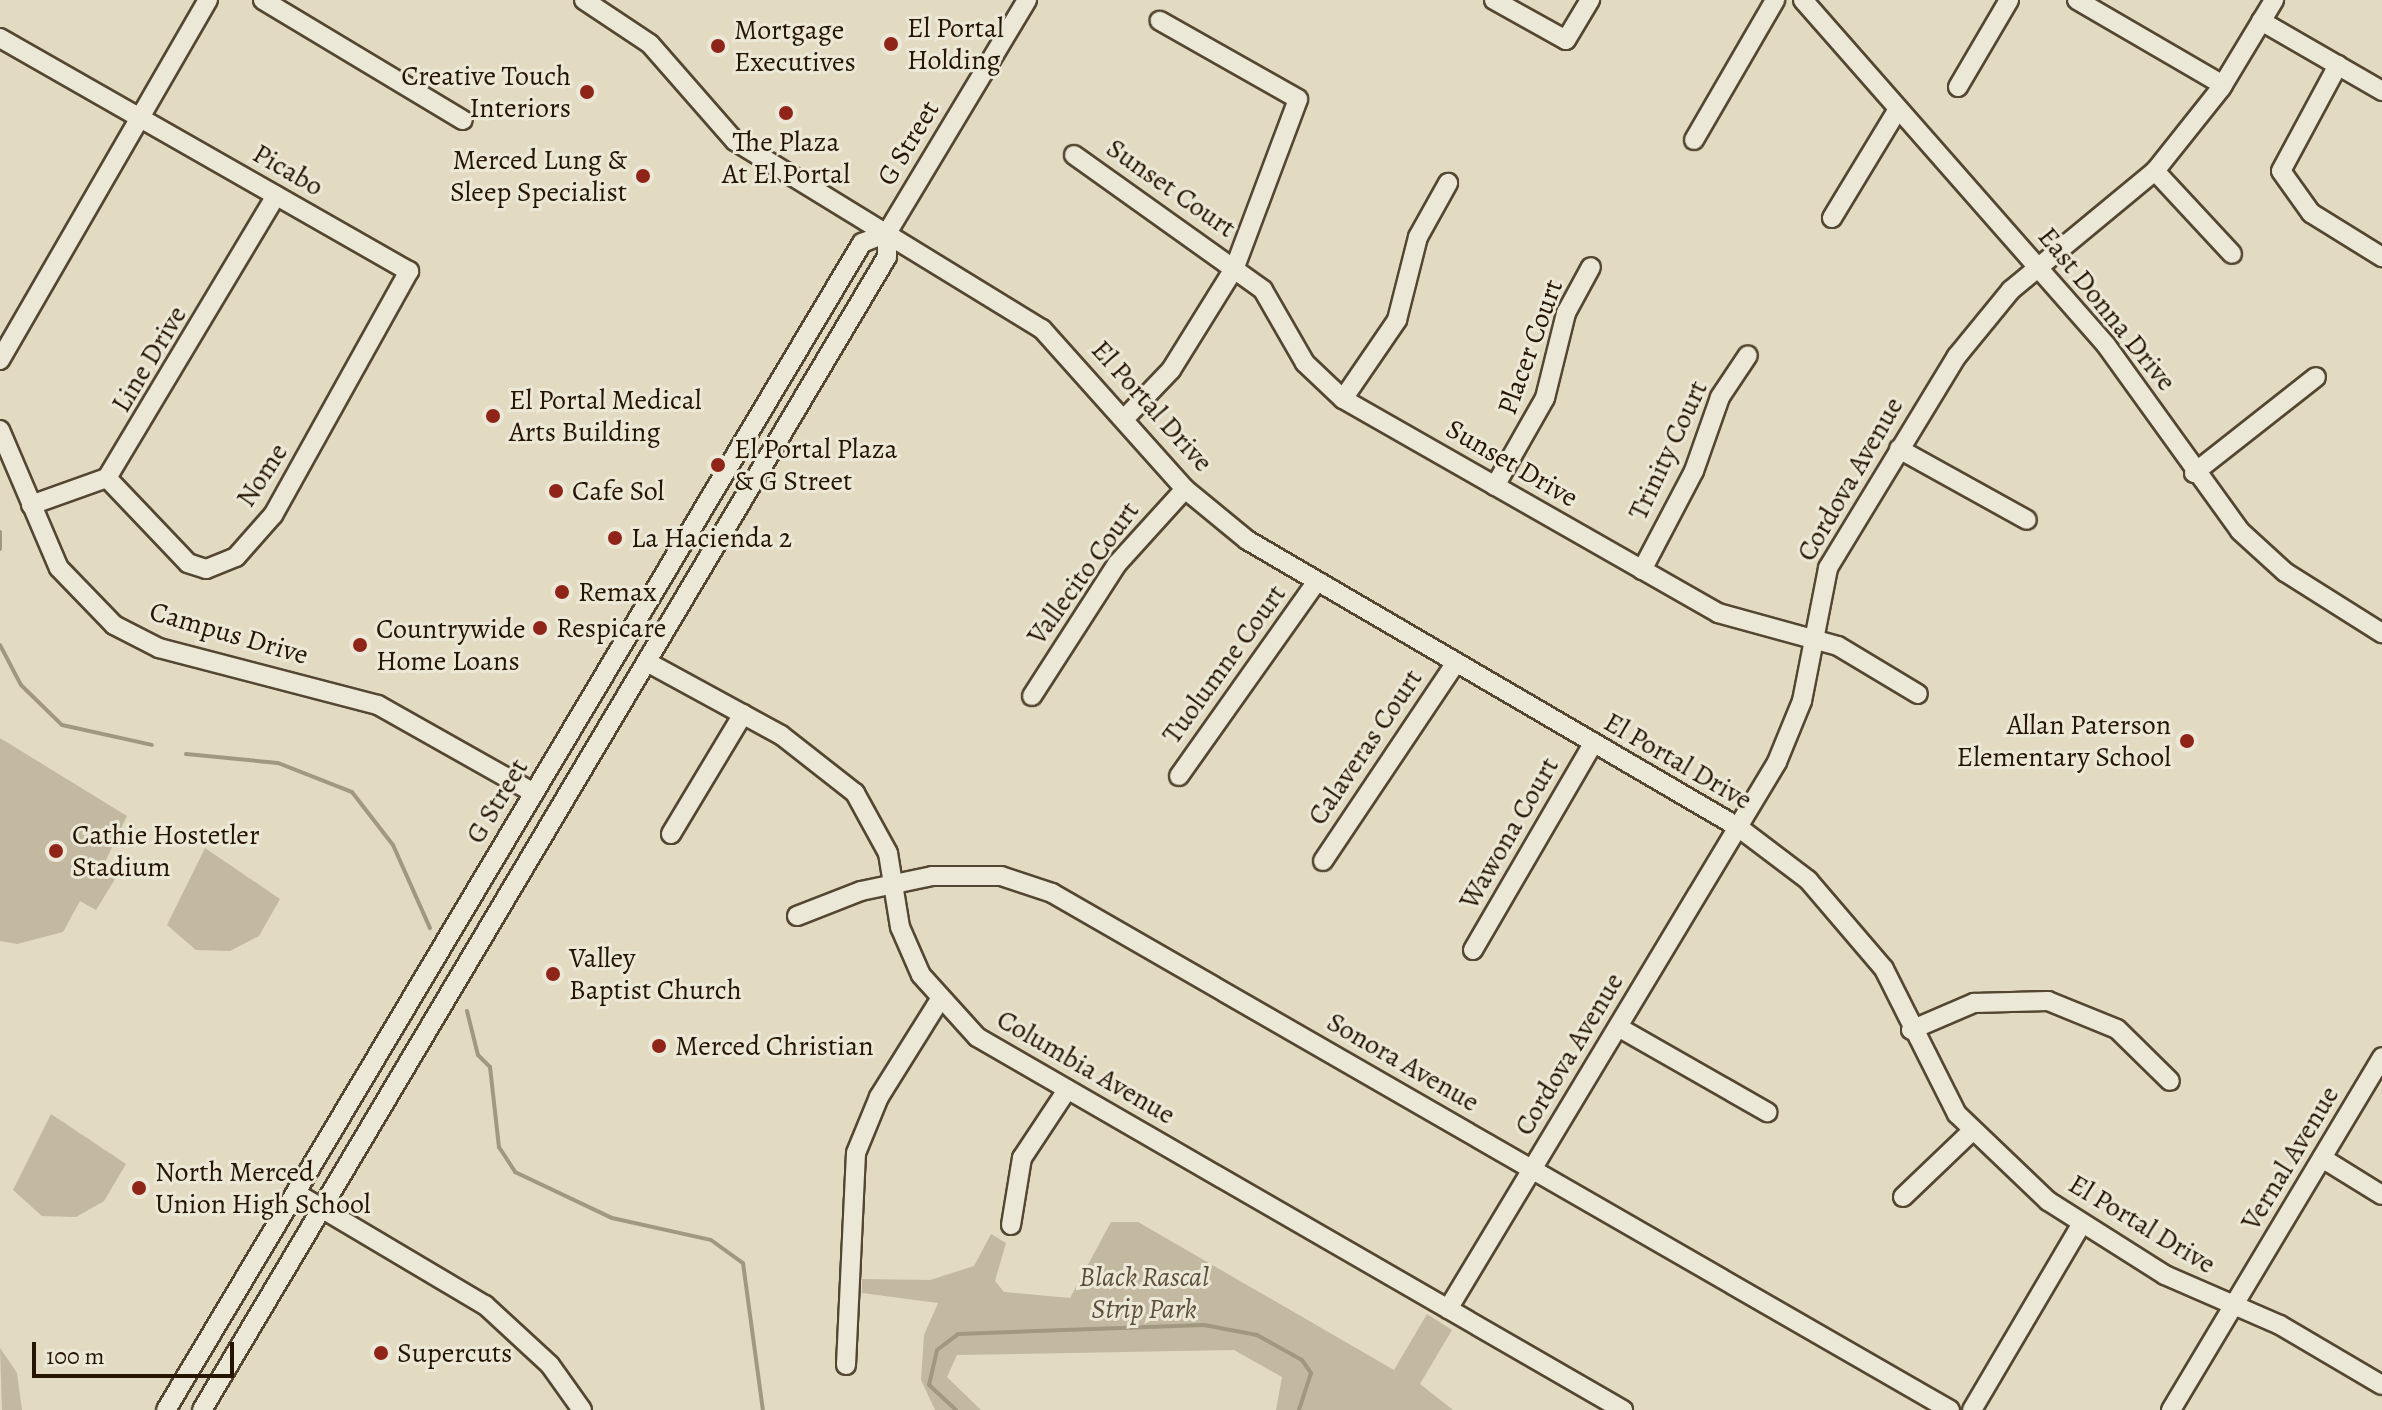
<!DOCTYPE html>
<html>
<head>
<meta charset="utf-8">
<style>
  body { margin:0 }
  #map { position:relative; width:2382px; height:1410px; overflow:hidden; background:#e2dbc1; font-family:Alegreya,serif }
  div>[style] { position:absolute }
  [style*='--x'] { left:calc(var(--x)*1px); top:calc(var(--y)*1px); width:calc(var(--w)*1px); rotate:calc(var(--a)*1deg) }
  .green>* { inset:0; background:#c2b9a0 }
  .stream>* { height:4px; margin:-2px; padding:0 2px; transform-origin:2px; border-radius:2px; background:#a29880 }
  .roads { filter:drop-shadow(2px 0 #544631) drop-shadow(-2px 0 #544631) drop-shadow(0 2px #544631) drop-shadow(0 -2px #544631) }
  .minor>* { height:18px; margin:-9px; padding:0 9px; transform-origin:9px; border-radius:9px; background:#ece8d7 }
  .dots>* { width:22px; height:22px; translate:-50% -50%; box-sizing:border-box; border:4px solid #ece8d7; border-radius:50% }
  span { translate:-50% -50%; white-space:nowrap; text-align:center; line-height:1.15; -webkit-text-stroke:6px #ece8d7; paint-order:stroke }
  .poi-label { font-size:28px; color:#251501 }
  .left { translate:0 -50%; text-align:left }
  .right { translate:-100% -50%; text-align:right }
  .street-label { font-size:28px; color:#251501 }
  .park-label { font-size:28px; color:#5c4e39; font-style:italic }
  .scale { position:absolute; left:32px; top:1342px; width:202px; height:36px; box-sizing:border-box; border:4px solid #251501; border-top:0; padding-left:10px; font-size:24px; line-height:28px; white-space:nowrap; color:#251501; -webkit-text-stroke:6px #ece8d7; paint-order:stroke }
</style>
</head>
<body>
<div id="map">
  <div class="green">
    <div style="clip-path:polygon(0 738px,127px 816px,105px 862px,120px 871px,96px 910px,80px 901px,63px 932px,17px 944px,0 941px)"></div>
    <div style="clip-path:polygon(205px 848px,280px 899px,259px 936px,230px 951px,196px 950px,167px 925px)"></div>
    <div style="clip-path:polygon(51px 1114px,126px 1164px,104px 1201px,76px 1217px,42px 1216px,13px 1190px)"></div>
    <div style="clip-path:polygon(1111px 1222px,1138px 1222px,1394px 1370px,1427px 1314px,1452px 1330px,1420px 1384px,1453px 1410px,1276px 1410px,1282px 1377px,1234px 1350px,957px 1355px,947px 1377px,981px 1410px,935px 1410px,921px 1380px,924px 1335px,938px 1303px,862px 1293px,862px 1279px,930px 1280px,974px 1266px,991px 1234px,1006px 1243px,995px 1281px,1004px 1292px,1070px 1298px)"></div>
    <div style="clip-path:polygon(0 1348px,17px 1373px,22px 1410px,2px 1410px)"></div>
  </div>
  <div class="stream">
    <div style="--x:0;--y:532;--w:17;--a:90"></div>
    <div style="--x:0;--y:645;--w:45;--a:62.3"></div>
    <div style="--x:21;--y:685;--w:57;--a:44.3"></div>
    <div style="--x:62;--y:725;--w:92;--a:12.5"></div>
    <div style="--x:186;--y:754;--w:92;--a:5.6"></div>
    <div style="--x:278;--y:763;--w:79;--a:21.4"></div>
    <div style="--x:352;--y:792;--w:67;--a:52.3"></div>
    <div style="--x:393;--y:845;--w:91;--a:66"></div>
    <div style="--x:467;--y:1011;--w:45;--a:76"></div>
    <div style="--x:478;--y:1055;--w:17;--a:45"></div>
    <div style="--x:490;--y:1067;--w:81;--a:83.6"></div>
    <div style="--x:499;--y:1147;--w:30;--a:57"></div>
    <div style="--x:515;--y:1172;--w:107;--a:25.4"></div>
    <div style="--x:612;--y:1218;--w:101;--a:12.5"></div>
    <div style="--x:711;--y:1240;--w:39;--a:36"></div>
    <div style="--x:743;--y:1263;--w:148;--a:82.3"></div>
    <div style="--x:956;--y:1410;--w:37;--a:-137"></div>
    <div style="--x:929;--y:1385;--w:36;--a:-77"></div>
    <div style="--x:937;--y:1350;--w:26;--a:-37"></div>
    <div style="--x:958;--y:1334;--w:246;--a:-2.1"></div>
    <div style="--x:1204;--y:1325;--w:54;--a:10.7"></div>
    <div style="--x:1257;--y:1335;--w:51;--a:29.1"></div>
    <div style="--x:1302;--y:1360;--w:16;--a:55"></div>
    <div style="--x:1311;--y:1373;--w:39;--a:108"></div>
  </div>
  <div class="roads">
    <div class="minor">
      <div style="--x:263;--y:0;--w:233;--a:31"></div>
      <div style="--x:584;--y:0;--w:79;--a:33.7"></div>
      <div style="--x:650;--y:44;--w:129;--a:48.8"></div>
      <div style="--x:735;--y:141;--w:360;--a:31.5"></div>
      <div style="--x:1042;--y:329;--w:215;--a:48.2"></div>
      <div style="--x:1185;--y:489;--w:80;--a:39.4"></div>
      <div style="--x:1247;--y:540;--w:569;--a:30.31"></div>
      <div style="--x:1738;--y:827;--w:88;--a:37.1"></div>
      <div style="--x:1808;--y:880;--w:117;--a:49.5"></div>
      <div style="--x:1884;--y:969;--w:162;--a:63.3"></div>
      <div style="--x:1957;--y:1114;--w:126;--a:43.7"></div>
      <div style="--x:2048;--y:1201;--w:138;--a:32.3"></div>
      <div style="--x:2165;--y:1275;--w:125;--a:23.5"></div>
      <div style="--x:2280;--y:1325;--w:118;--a:30.5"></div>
      <div style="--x:1494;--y:0;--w:82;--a:29.1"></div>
      <div style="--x:1566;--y:40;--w:47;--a:-59"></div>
      <div style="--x:1803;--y:0;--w:459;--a:48.7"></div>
      <div style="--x:2106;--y:345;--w:229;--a:54.2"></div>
      <div style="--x:2240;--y:531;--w:61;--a:42.3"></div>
      <div style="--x:2285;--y:572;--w:115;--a:32.2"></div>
      <div style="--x:2077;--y:0;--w:169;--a:30.2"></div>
      <div style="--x:2261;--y:21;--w:140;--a:30"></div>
      <div style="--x:0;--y:38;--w:471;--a:29.7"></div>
      <div style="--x:409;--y:271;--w:279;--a:119.1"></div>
      <div style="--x:273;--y:515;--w:56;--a:131.4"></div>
      <div style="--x:236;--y:557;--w:32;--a:158"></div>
      <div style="--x:206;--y:569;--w:19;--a:-162"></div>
      <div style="--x:188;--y:563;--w:117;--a:-133.6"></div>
      <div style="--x:2338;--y:65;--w:120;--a:118.3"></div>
      <div style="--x:2281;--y:171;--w:52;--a:54.5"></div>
      <div style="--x:2311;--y:213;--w:84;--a:31.8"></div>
      <div style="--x:1958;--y:87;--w:101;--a:-59.6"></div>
      <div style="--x:1694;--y:140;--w:162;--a:-59.9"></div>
      <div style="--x:1074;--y:155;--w:232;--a:35.5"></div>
      <div style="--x:1263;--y:290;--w:84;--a:60.1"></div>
      <div style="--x:1305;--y:363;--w:52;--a:43.5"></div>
      <div style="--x:1343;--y:399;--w:432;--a:29.7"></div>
      <div style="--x:1718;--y:613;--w:124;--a:15.4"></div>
      <div style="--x:1838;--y:646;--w:93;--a:31"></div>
      <div style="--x:2155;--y:171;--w:113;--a:47.1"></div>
      <div style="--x:1832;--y:218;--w:127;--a:-58.8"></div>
      <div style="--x:0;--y:360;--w:416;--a:-60"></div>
      <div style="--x:1343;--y:399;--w:96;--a:-55.6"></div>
      <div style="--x:1397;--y:320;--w:86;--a:-75.8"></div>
      <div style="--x:1418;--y:237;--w:62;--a:-60.9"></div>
      <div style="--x:1126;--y:417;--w:65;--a:-46.2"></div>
      <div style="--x:1171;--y:370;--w:121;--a:-58.1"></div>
      <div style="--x:1235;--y:267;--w:179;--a:-69.4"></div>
      <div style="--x:1298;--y:99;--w:159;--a:-150.5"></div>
      <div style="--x:0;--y:430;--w:150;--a:66.9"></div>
      <div style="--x:59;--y:568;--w:79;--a:46"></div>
      <div style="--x:114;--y:625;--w:51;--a:27.1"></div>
      <div style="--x:159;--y:648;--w:226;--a:14.6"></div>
      <div style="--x:378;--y:705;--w:179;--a:29.4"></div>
      <div style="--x:1899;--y:449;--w:146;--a:29"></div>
      <div style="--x:2194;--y:473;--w:155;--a:-38.2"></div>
      <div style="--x:1495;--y:486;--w:101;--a:-60.4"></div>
      <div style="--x:1545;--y:398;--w:88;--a:-76.1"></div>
      <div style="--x:1566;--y:313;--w:52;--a:-61.5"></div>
      <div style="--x:31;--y:505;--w:81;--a:-19.6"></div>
      <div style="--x:107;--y:478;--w:329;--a:-59.1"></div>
      <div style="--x:1642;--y:570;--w:112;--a:-62.3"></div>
      <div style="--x:1694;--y:471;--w:78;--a:-70.6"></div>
      <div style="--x:1720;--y:397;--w:50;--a:-56.3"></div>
      <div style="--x:647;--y:662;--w:153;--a:28.6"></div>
      <div style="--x:781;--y:735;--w:94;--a:38.1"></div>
      <div style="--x:855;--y:793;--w:68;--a:61.2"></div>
      <div style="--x:888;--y:853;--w:75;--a:80.8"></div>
      <div style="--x:900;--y:927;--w:52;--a:66.4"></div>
      <div style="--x:921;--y:975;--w:84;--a:47.9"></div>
      <div style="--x:977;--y:1037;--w:746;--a:30"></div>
      <div style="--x:1032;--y:696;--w:157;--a:-57.2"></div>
      <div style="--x:1117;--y:564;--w:101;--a:-47.8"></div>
      <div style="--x:1179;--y:776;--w:235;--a:-54.7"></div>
      <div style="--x:671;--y:834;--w:140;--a:-59"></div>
      <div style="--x:1323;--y:861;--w:236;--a:-56.2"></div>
      <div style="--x:797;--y:916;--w:69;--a:-21.3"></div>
      <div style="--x:861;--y:891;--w:73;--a:-11.9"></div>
      <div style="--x:932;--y:876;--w:69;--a:0"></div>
      <div style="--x:1001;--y:876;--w:54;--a:18.4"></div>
      <div style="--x:1052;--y:893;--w:1036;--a:29.93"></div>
      <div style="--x:1473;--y:950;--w:238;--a:-59.8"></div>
      <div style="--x:1618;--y:1027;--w:172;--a:29.7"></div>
      <div style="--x:1911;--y:1030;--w:69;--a:-23.2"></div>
      <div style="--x:1974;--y:1003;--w:74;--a:-1.5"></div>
      <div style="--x:2048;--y:1001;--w:74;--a:22.1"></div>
      <div style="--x:2117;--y:1029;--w:74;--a:44.5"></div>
      <div style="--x:2322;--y:1158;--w:70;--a:31.7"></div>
      <div style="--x:296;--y:1193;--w:220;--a:30.7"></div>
      <div style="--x:485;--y:1305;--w:88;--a:42.7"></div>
      <div style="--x:550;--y:1365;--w:55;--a:54.6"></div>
      <div style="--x:1903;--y:1197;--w:94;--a:-43.7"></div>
      <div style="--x:1011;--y:1225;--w:68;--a:-80.7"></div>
      <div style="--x:1022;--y:1158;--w:82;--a:-56.5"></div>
      <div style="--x:1448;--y:1309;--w:638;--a:-58.97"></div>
      <div style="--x:1777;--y:762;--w:66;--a:-67.7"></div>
      <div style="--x:1802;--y:701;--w:136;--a:-78.9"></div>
      <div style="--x:1828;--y:568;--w:248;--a:-58.7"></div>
      <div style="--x:1957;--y:356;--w:85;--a:-50.7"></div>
      <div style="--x:2011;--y:290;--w:187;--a:-39.6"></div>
      <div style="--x:2155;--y:171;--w:106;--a:-51.5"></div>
      <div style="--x:2221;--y:88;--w:103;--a:-58.9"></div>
      <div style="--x:846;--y:1365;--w:212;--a:-87.3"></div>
      <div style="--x:856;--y:1153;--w:61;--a:-67.7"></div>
      <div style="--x:879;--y:1097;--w:113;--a:-58"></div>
      <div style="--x:166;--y:1410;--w:1359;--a:-59.19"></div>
      <div style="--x:862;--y:243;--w:27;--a:-22"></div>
      <div style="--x:202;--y:1410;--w:1341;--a:-59.29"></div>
      <div style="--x:887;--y:257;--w:24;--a:-90"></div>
      <div style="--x:887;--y:233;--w:272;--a:-59"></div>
      <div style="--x:1972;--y:1410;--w:215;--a:-59.5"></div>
      <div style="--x:2171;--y:1410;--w:411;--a:-59.1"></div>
    </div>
  </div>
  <div class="dots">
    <div style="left:891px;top:44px;background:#8f2418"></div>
    <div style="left:718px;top:46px;background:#8f2418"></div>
    <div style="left:587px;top:92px;background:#8f2418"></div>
    <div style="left:786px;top:113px;background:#8f2418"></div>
    <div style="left:643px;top:176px;background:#8f2418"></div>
    <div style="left:493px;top:416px;background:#8f2418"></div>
    <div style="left:718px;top:465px;background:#8f2418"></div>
    <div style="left:556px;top:491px;background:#8f2418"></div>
    <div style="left:615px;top:538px;background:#8f2418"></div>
    <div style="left:562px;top:592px;background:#8f2418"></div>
    <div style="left:540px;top:628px;background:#8f2418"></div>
    <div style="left:360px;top:645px;background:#8f2418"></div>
    <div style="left:2187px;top:741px;background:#8f2418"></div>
    <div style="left:56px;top:851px;background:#8f2418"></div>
    <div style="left:553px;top:974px;background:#8f2418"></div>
    <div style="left:659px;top:1046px;background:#8f2418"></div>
    <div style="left:139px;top:1188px;background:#8f2418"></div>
    <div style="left:381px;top:1353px;background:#8f2418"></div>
  </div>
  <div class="poi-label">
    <span class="left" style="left:907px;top:44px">El Portal<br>Holding</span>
    <span class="left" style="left:734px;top:46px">Mortgage<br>Executives</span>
    <span class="right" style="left:571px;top:92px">Creative Touch<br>Interiors</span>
    <span style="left:786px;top:158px">The Plaza<br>At El Portal</span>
    <span class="right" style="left:627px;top:176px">Merced Lung &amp;<br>Sleep Specialist</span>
    <span class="left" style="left:509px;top:416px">El Portal Medical<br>Arts Building</span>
    <span class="left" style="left:734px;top:465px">El Portal Plaza<br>&amp; G Street</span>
    <span class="left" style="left:572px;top:491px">Cafe Sol</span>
    <span class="left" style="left:631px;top:538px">La Hacienda 2</span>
    <span class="left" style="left:578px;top:592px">Remax</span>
    <span class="left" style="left:556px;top:628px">Respicare</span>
    <span class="left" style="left:376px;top:645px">Countrywide<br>Home Loans</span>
    <span class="right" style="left:2171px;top:741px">Allan Paterson<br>Elementary School</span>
    <span class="left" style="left:72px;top:851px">Cathie Hostetler<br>Stadium</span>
    <span class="left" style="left:569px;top:974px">Valley<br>Baptist Church</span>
    <span class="left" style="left:675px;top:1046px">Merced Christian</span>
    <span class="left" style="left:155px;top:1188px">North Merced<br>Union High School</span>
    <span class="left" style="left:397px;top:1353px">Supercuts</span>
  </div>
  <div class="street-label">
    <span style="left:908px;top:143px;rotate:-59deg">G Street</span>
    <span style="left:288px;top:170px;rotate:30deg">Picabo</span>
    <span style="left:1171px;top:188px;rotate:35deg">Sunset Court</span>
    <span style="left:2107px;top:309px;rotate:51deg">East Donna Drive</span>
    <span style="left:1530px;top:347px;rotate:-70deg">Placer Court</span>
    <span style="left:149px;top:359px;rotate:-59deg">Line Drive</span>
    <span style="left:1152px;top:406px;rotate:48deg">El Portal Drive</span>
    <span style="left:1668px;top:450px;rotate:-65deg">Trinity Court</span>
    <span style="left:1512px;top:463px;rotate:30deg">Sunset Drive</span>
    <span style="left:262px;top:475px;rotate:-57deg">Nome</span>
    <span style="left:1850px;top:479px;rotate:-60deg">Cordova Avenue</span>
    <span style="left:1083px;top:573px;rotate:-54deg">Vallecito Court</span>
    <span style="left:229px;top:633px;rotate:16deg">Campus Drive</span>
    <span style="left:1224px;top:664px;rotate:-54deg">Tuolumne Court</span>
    <span style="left:1365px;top:747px;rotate:-56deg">Calaveras Court</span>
    <span style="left:1678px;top:761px;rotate:30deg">El Portal Drive</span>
    <span style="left:497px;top:801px;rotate:-59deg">G Street</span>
    <span style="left:1509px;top:833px;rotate:-60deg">Wawona Court</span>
    <span style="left:1569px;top:1054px;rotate:-59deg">Cordova Avenue</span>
    <span style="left:1403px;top:1062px;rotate:30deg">Sonora Avenue</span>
    <span style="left:1086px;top:1067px;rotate:30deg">Columbia Avenue</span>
    <span style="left:2290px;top:1158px;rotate:-59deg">Vernal Avenue</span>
    <span style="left:2142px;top:1224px;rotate:31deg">El Portal Drive</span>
  </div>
  <div class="park-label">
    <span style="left:1144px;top:1293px">Black Rascal<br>Strip Park</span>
  </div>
  <div class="scale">100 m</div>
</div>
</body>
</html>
